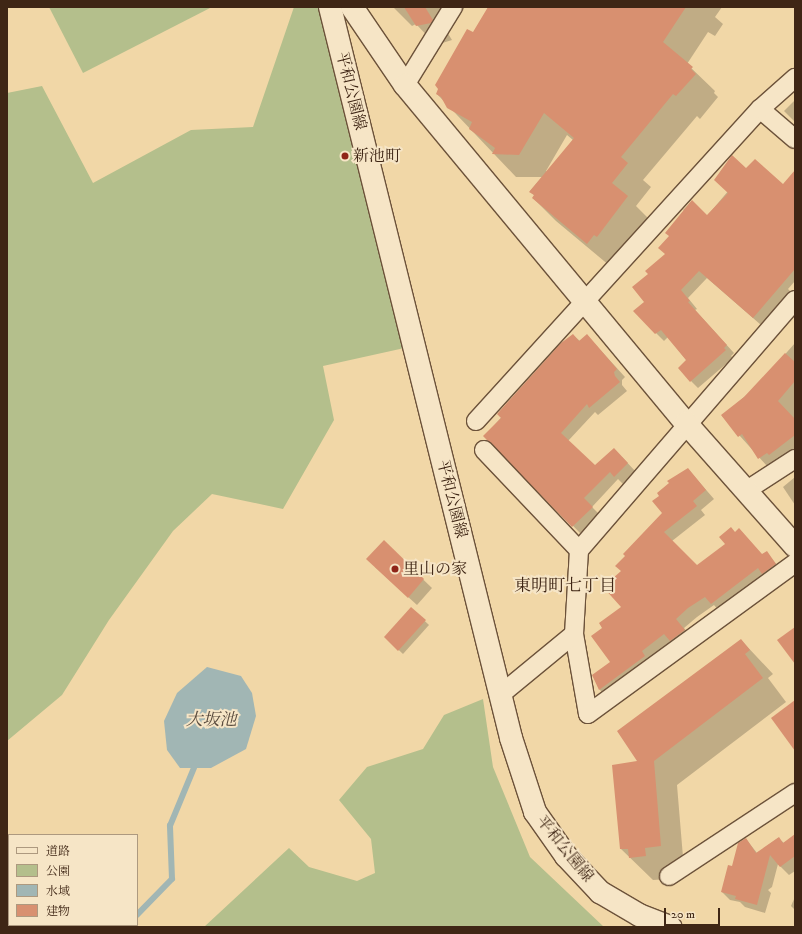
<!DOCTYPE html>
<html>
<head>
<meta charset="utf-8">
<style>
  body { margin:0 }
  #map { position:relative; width:802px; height:934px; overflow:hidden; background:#f1d7a7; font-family:"IM FELL DW Pica","Noto Serif JP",serif }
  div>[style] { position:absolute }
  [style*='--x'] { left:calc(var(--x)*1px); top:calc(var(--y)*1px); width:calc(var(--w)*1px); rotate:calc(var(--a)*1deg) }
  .green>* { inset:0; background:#b4bf8c }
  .water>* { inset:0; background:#a1b6b4 }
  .shadow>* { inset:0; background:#0003 }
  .stream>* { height:5.5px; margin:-2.75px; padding:0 2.75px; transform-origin:2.75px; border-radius:2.75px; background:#a1b6b4 }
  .building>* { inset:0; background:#d89070 }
  .roads { filter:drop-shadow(1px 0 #6c523a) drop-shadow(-1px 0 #6c523a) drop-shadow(0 1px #6c523a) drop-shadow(0 -1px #6c523a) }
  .minor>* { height:18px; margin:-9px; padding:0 9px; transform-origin:9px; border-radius:9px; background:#f6e5c6 }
  .tertiary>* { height:22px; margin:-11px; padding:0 11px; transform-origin:11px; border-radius:11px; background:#f6e5c6 }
  .dots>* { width:11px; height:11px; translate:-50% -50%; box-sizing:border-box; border:2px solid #f6e5c6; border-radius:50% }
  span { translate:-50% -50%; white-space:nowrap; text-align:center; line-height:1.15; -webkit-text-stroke:4px #f6e5c6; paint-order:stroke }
  .street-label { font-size:16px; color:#3f2615 }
  .poi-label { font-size:16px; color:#3f2615 }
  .left { translate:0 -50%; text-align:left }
  .neighbourhood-label { font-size:17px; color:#3f2615 }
  .water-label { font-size:17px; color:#584a3d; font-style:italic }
  .frame { position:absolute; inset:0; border:8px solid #3f2615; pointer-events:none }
  .legend { position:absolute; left:8px; top:834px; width:130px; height:92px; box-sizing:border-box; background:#f6e5c6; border:1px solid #ad997f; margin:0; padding:5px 7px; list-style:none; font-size:12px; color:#3f2615 }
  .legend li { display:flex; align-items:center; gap:8px; height:20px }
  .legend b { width:20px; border:1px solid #ad997f }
  .scale { position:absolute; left:664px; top:908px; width:56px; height:18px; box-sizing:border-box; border:2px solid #3f2615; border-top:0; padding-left:5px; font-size:12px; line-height:14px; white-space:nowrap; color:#3f2615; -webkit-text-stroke:3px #f6e5c6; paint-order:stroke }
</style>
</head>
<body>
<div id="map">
  <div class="green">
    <div style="clip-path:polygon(49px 7px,212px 7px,83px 73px)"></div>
    <div style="clip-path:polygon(294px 7px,328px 7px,409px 347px,323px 366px,334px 420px,283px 509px,212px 494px,173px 531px,109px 620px,62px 695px,7px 741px,7px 93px,42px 86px,93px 183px,191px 130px,253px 127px)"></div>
    <div style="clip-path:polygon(483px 699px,493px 767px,530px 857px,604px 927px,204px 927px,289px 848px,309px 867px,357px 881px,375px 873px,371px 839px,339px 800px,367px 767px,423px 749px,444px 715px)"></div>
  </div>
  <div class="water">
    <div style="clip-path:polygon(207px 667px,241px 676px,252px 693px,256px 716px,246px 749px,211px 768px,180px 768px,167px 750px,164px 721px,177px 693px)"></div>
  </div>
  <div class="shadow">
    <div style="clip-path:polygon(393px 7px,466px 7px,441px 22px,452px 40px,436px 45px,416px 24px,412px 26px)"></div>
    <div style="clip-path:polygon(evenodd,489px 7px,722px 7px,715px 17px,723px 24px,715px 36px,708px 32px,687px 64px,715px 91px,714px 93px,718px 97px,700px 119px,697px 116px,643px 180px,651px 187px,636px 206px,650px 220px,610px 266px,556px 221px,533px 198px,535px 196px,530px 191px,542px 177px,516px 177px,437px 94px,489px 7px,567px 135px,573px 140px,547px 172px,546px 171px,567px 135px)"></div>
    <div style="clip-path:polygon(795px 100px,795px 122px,784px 111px)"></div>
    <div style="clip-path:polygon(746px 170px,783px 185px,795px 174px,795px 281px,788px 289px,790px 291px,761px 325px,707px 278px,688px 298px,697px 309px,695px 310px,734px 353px,731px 356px,733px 358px,698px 388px,691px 381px,687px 361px,668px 337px,664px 341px,634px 311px,646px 302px,649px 274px,667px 255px,670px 236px,685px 212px,683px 210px,692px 201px,707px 216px)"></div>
    <div style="clip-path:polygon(573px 335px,580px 341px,595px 344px,625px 377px,622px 380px,622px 385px,627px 391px,598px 415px,595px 412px,568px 441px,595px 467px,622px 457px,636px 472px,623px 484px,618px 479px,592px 507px,600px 515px,581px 534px,485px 436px)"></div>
    <div style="clip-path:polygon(795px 343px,795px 450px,767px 466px,722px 416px,758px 385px)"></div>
    <div style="clip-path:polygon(688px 469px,714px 499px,701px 510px,705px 515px,672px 541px,697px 567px,727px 544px,739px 529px,762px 555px,766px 552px,784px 573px,720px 612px,714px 605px,697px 617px,684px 628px,693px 640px,608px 699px,600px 690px,593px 676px,611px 662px,604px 628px,622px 607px,622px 571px,663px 513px)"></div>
    <div style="clip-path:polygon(795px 477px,795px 505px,783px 487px)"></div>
    <div style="clip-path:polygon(384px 542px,432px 588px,417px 605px,375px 567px)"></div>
    <div style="clip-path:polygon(411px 608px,429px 625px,403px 654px,385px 637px)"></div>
    <div style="clip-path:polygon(741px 640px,773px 674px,768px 678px,786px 702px,677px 785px,684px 869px,669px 879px,653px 880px,621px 849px,639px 762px)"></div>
    <div style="clip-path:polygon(795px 835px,795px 871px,789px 875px,778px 864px,772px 887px,768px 890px,771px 893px,765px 913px,745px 907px,740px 902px,730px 900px,722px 892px,746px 839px,757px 853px,778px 838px,784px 843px)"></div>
    <div style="clip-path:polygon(795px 897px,795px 910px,791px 906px)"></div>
  </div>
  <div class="stream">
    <div style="--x:137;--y:915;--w:50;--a:-45.8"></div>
    <div style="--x:172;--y:879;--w:53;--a:-92.2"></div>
    <div style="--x:170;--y:826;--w:63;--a:-67.5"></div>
    <div style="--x:126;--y:927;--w:3;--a:-45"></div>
  </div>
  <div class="building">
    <div style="clip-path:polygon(404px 7px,425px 7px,433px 20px,431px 23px,416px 26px)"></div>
    <div style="clip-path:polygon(488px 7px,686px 7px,663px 42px,693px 67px,691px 69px,696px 74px,676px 96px,673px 94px,621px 157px,628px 163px,612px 183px,628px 196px,597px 237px,594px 235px,587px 244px,532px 198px,534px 195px,529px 192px,574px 138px,544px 113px,519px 155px,492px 154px,495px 148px,469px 129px,472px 122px,447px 108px,441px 97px,436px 94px,438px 89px,435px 85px,467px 29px,473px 32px)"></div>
    <div style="clip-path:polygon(732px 155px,746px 168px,755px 159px,783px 184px,795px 170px,795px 269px,753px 318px,699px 271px,681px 290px,690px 301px,688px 302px,727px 345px,724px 348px,726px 350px,690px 382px,678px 368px,686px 360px,661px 330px,655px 334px,633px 311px,644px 302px,632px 287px,648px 274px,645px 271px,665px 254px,658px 248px,669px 236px,665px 233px,692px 200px,707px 215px,728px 193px,714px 180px)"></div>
    <div style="clip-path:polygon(573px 334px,579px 341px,587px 334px,617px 369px,614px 372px,615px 376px,620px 382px,589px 408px,587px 404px,561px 433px,595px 465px,614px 448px,628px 463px,614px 477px,610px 472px,584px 498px,593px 507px,572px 527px,483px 436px,501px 418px,497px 414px,561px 343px)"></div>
    <div style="clip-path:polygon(785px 353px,795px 362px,795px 381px,778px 401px,795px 419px,795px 435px,769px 455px,767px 453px,758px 459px,742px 434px,738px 437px,721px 415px,744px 397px)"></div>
    <div style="clip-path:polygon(688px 468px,706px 490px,693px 501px,697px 506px,664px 532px,697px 565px,725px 544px,719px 537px,731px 527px,735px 532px,739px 528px,762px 554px,767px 551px,776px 564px,762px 574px,758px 568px,711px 604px,705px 597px,688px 608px,676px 619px,685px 630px,670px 641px,664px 634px,642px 651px,645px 656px,599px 690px,592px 675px,610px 662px,591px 636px,602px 628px,599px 623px,621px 607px,603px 587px,621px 571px,615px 566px,625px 556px,623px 554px,662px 513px,652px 501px,659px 496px,657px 493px,669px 483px,667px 481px)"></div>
    <div style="clip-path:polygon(384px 540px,424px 579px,408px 598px,366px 559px)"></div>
    <div style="clip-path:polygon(411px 607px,426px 620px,398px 651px,384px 637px)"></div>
    <div style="clip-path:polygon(795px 627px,795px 664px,777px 640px)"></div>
    <div style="clip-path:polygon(741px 639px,750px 650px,745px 654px,763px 678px,654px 761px,661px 846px,645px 848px,646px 856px,629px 858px,628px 849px,620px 849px,612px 765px,637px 761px,617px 731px)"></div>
    <div style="clip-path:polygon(795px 700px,795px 751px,771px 718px)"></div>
    <div style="clip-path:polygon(795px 834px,795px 856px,780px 867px,770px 855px,757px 905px,735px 899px,736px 896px,721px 892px,728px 865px,732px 866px,738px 843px,746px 838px,756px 853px,779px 837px,783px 843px)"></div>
  </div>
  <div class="roads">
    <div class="minor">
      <div style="--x:405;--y:85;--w:92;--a:-58.4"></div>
      <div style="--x:760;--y:109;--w:46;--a:40.6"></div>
      <div style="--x:795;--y:300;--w:330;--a:130.8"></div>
      <div style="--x:579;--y:550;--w:84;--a:93.4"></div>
      <div style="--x:574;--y:634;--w:81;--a:80.1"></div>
      <div style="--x:588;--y:714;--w:256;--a:-36.1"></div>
      <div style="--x:476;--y:421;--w:422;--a:-47.7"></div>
      <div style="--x:760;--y:109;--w:47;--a:-41.5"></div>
      <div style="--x:484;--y:450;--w:138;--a:46.5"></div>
      <div style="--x:747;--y:490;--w:57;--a:-32.9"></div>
      <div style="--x:500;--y:695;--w:96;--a:-39.5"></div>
      <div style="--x:669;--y:876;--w:151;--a:-33.4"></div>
    </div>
    <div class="tertiary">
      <div style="--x:330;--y:7;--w:753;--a:76.09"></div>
      <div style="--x:511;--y:738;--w:78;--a:72"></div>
      <div style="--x:535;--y:812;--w:54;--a:54.8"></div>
      <div style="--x:566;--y:856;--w:50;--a:46.6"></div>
      <div style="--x:600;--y:892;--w:45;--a:30.5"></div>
      <div style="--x:639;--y:915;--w:34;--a:21"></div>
      <div style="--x:352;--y:7;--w:94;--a:55.8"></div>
      <div style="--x:405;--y:85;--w:440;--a:50.3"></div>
      <div style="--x:686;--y:423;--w:164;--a:48.5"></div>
    </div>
  </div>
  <div class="dots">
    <div style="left:345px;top:156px;background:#8f2418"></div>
    <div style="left:395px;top:569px;background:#8f2418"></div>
  </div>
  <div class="street-label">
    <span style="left:351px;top:91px;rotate:76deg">平和公園線</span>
    <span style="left:452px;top:499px;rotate:76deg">平和公園線</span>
    <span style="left:565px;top:849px;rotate:51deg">平和公園線</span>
  </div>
  <div class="poi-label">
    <span class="left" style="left:353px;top:156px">新池町</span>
    <span class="left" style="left:403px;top:569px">里山の家</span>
  </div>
  <div class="neighbourhood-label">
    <span style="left:565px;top:587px">東明町七丁目</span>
  </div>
  <div class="water-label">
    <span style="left:211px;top:721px">大坂池</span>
  </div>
  <div class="frame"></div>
  <ul class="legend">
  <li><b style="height:5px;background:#f6e5c6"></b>道路</li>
  <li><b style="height:11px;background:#b4bf8c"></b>公園</li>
  <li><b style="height:11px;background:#a1b6b4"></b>水域</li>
  <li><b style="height:11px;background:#d89070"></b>建物</li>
  </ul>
  <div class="scale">20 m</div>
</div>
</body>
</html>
